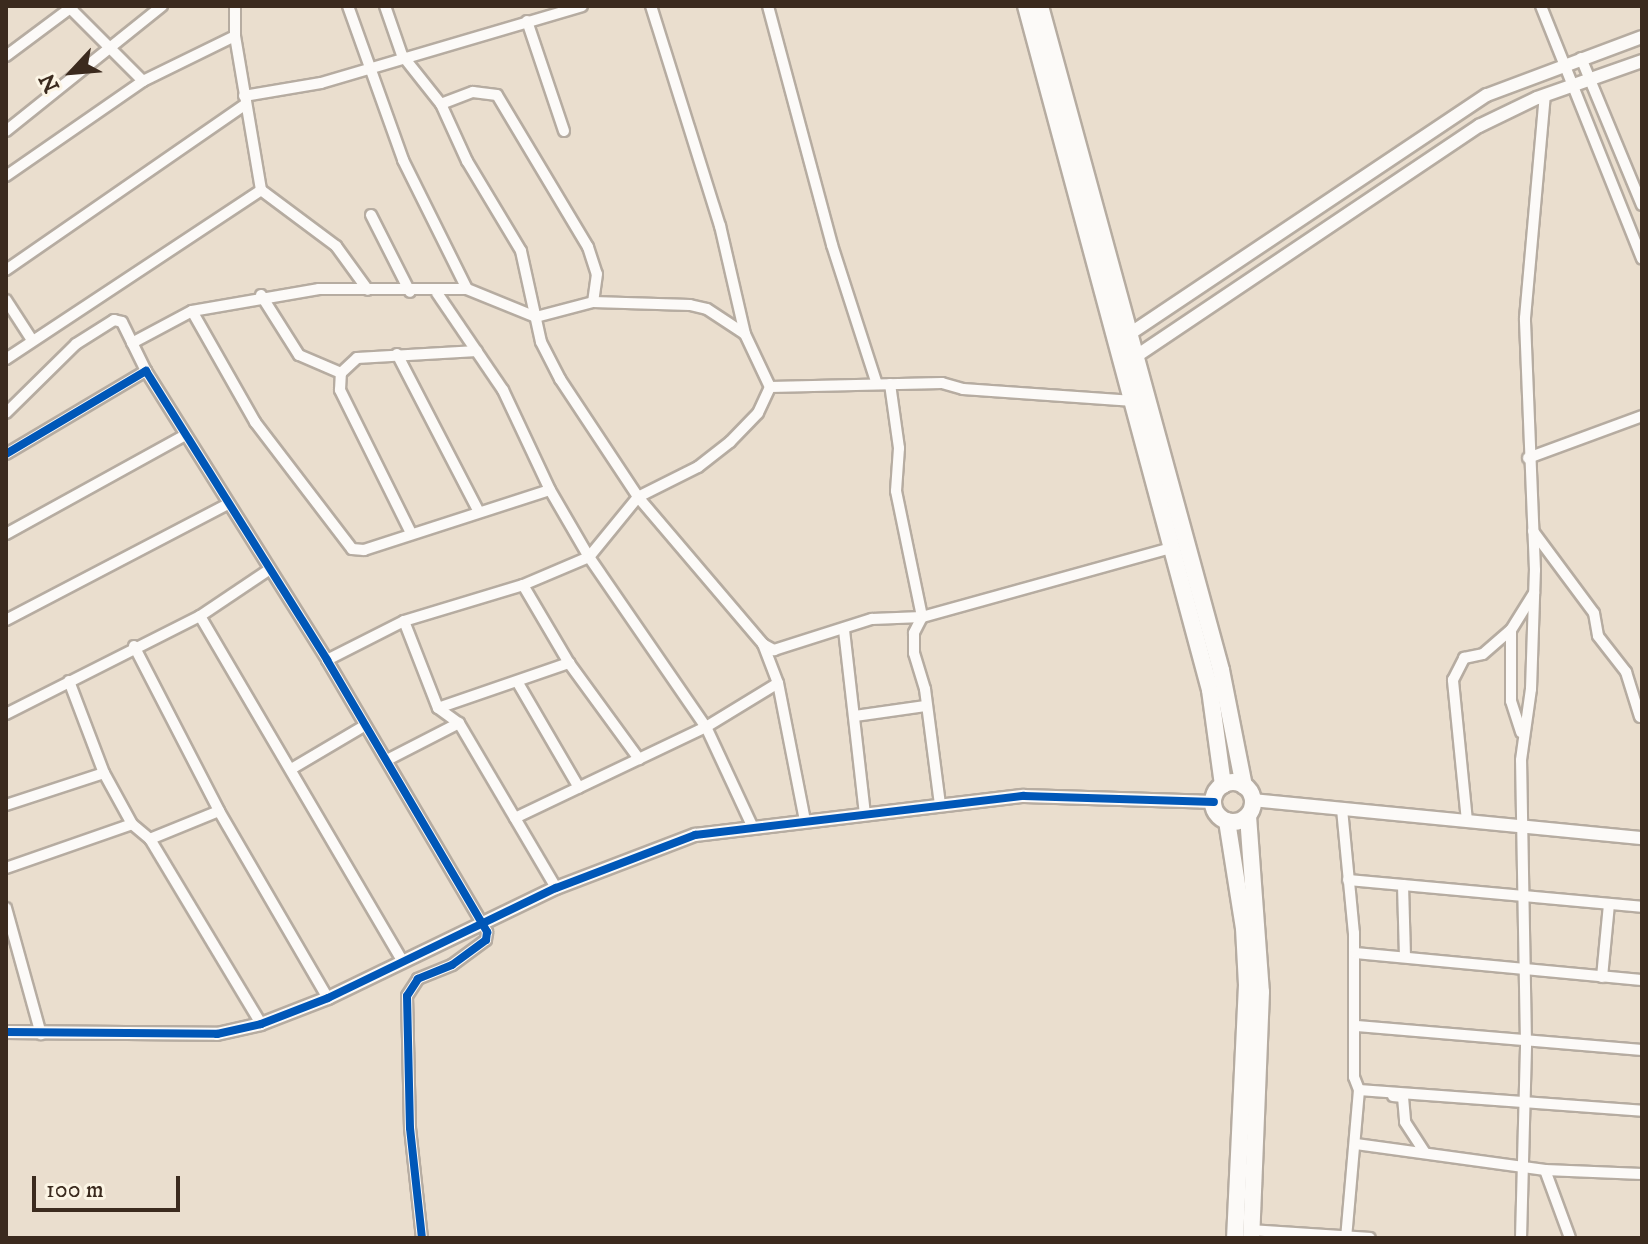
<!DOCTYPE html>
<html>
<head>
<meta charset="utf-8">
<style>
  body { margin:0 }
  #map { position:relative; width:1648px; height:1244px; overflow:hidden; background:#eadece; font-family:"IM FELL DW Pica",serif }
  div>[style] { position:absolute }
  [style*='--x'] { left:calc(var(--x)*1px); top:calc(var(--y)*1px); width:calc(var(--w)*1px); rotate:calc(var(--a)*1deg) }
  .roads { filter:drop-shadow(2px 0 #b6aca1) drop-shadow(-2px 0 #b6aca1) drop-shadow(0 2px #b6aca1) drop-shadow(0 -2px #b6aca1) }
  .minor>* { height:10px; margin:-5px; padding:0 5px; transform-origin:5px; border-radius:5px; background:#fcfaf8 }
  .tertiary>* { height:12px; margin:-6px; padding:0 6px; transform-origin:6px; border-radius:6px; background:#fcfaf8 }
  .trunk>* { height:16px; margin:-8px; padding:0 8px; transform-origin:8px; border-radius:8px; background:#fcfaf8 }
  .trunk>.ring { margin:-8px; padding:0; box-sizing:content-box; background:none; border:16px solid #fcfaf8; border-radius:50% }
  .cycleway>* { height:8px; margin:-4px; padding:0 4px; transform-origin:4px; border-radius:4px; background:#0057b8 }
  span { translate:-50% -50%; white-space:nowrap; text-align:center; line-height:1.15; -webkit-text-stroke:6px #fcf5e5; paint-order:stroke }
  .frame { position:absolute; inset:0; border:8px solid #3b2a1e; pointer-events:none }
  .north { position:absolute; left:32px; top:32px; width:80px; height:80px; -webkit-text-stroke:6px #fcf5e5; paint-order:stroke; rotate:244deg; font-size:22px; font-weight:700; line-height:32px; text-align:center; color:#3b2a1e }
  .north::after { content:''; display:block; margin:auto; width:28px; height:36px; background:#3b2a1e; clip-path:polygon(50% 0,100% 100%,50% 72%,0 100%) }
  .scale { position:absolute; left:32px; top:1176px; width:148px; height:36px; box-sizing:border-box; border:4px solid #3b2a1e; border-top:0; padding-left:10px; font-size:24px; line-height:28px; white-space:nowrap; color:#3b2a1e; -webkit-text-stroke:6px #fcf5e5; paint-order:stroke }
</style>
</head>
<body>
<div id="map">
  <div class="roads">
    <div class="minor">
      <div style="--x:68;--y:6;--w:106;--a:45"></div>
      <div style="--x:235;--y:6;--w:30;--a:90"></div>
      <div style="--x:235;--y:36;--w:156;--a:80.4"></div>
      <div style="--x:261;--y:190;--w:94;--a:36.7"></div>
      <div style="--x:336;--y:246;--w:54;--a:54"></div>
      <div style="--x:348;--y:6;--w:164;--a:70.3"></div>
      <div style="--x:403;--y:160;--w:144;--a:63.6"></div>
      <div style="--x:385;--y:6;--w:52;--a:70.9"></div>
      <div style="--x:402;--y:55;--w:63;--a:51.5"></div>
      <div style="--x:441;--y:104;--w:63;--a:65.5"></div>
      <div style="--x:467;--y:161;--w:105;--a:59"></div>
      <div style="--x:521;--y:251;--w:93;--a:77.6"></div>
      <div style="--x:541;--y:342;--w:42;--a:62.8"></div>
      <div style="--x:560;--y:379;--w:141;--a:56.5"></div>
      <div style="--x:638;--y:497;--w:67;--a:-26.6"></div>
      <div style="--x:698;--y:467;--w:41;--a:-38"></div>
      <div style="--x:730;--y:442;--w:40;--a:-46"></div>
      <div style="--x:758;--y:413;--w:29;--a:-65"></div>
      <div style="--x:770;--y:387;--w:59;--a:-115.3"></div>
      <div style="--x:745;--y:334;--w:111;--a:-103"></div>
      <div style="--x:720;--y:226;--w:231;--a:-107.4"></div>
      <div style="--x:768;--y:6;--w:247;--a:75"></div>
      <div style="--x:832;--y:245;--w:146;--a:72.1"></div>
      <div style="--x:1541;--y:6;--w:272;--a:68.2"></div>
      <div style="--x:527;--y:21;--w:116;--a:71.4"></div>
      <div style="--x:6;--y:56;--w:84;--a:-36.7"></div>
      <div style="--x:1581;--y:58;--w:159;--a:67.5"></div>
      <div style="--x:244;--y:96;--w:78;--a:-9.6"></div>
      <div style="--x:321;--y:83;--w:272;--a:-16.4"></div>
      <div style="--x:441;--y:104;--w:34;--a:-21"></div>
      <div style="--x:473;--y:92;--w:24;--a:7"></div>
      <div style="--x:497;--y:95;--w:177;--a:59.1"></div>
      <div style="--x:588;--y:247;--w:28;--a:72"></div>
      <div style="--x:597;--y:274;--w:28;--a:98"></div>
      <div style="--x:6;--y:131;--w:200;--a:-38.7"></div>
      <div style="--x:6;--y:176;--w:167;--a:-34.7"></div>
      <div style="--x:143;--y:81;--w:102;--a:-26.1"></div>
      <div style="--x:371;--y:215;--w:86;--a:63.1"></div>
      <div style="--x:6;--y:270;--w:292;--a:-34.7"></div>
      <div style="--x:437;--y:293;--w:117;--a:55.8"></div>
      <div style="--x:503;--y:390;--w:110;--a:64.8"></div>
      <div style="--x:550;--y:490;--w:78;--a:59.8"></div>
      <div style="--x:589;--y:557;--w:77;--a:-50.8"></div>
      <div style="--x:638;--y:497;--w:193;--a:49.6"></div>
      <div style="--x:763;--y:644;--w:42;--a:69"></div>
      <div style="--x:778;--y:683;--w:141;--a:78.9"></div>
      <div style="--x:261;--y:295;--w:71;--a:57.7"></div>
      <div style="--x:299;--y:355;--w:46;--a:23.2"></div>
      <div style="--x:6;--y:300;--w:48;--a:57"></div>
      <div style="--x:192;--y:311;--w:128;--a:60.4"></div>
      <div style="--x:255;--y:422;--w:160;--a:52.6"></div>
      <div style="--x:352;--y:549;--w:12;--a:5"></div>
      <div style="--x:364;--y:550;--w:195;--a:-17.9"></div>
      <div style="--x:132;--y:343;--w:68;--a:-28.1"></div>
      <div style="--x:192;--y:311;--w:129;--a:-9.8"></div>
      <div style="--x:319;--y:289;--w:148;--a:0"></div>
      <div style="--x:467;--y:289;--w:74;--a:22.1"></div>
      <div style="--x:536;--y:317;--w:59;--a:-14.7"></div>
      <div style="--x:593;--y:302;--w:97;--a:1.8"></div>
      <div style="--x:690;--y:305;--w:17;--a:13"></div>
      <div style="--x:707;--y:309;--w:45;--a:33.3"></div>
      <div style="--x:397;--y:354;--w:178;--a:62.6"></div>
      <div style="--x:6;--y:359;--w:306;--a:-33.5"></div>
      <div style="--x:890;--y:384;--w:65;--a:82"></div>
      <div style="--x:899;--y:448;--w:43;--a:94"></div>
      <div style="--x:896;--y:491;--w:129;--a:78.3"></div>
      <div style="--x:922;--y:617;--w:18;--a:117"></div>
      <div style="--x:914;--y:633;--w:20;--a:90"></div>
      <div style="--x:914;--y:653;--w:38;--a:73"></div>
      <div style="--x:925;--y:689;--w:117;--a:82.6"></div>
      <div style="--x:770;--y:387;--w:172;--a:-1.3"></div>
      <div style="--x:942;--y:383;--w:22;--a:16"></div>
      <div style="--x:963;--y:389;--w:171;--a:4"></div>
      <div style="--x:6;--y:413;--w:98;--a:-44.6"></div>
      <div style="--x:76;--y:344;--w:45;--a:-32.3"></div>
      <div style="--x:114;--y:320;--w:8;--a:14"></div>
      <div style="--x:122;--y:322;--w:55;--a:63.9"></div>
      <div style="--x:6;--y:454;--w:163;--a:-30.7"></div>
      <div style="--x:146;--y:371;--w:341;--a:57.9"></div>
      <div style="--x:327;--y:660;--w:316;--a:59.5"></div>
      <div style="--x:487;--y:932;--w:8;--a:97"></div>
      <div style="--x:486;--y:940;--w:42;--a:143.7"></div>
      <div style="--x:452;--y:965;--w:37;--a:158"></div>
      <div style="--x:418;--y:979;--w:20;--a:123"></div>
      <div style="--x:407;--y:996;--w:132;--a:88.7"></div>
      <div style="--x:410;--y:1128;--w:111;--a:83.8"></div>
      <div style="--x:1528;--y:458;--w:121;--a:-20.2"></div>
      <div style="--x:1533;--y:531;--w:102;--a:53.4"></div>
      <div style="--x:1594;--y:613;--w:23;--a:80"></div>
      <div style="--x:1598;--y:636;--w:46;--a:52.1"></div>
      <div style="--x:1626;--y:672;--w:47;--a:72.7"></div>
      <div style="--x:411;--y:533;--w:160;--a:-116.4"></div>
      <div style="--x:340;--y:390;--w:17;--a:-87"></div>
      <div style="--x:341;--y:373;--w:22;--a:-43"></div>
      <div style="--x:357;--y:358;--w:120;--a:-3.3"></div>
      <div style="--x:6;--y:534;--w:201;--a:-28.9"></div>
      <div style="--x:523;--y:585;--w:91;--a:59.5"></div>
      <div style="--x:569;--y:663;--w:119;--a:53.9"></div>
      <div style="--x:200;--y:616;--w:401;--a:59.6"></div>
      <div style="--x:6;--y:620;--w:248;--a:-27.6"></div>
      <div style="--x:404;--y:621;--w:93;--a:68.7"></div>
      <div style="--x:438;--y:708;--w:26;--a:36"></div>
      <div style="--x:459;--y:723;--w:191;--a:59.5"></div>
      <div style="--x:844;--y:630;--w:185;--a:83.5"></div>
      <div style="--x:1511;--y:630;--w:71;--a:90"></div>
      <div style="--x:1511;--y:701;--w:33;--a:72"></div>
      <div style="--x:763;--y:644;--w:13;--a:29"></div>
      <div style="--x:774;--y:650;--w:103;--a:-17.6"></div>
      <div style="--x:872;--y:619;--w:50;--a:-2.3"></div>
      <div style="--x:922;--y:617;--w:258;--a:-15.5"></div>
      <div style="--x:134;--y:646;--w:186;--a:62.7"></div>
      <div style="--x:219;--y:811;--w:216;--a:59.8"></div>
      <div style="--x:327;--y:660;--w:86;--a:-26.9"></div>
      <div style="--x:404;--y:621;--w:124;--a:-16.8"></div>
      <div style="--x:523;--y:585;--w:72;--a:-23"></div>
      <div style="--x:589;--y:557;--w:206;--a:55.5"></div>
      <div style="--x:706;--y:727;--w:111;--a:65"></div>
      <div style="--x:69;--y:681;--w:98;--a:69.2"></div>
      <div style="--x:104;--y:773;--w:58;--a:61.2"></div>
      <div style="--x:132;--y:824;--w:23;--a:40"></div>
      <div style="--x:150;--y:839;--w:74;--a:-22.1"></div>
      <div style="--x:518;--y:683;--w:121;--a:59.8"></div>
      <div style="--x:438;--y:708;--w:139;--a:-19"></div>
      <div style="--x:6;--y:714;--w:217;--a:-26.8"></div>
      <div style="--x:200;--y:616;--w:81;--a:-33.9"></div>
      <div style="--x:855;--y:716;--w:71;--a:-8.1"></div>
      <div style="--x:387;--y:760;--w:81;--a:-27.2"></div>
      <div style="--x:293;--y:768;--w:82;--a:-30.6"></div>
      <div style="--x:6;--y:805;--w:103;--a:-18.1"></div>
      <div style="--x:1342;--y:809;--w:125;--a:84.5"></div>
      <div style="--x:1354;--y:933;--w:144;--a:90"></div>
      <div style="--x:1354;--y:1077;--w:14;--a:69"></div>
      <div style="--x:1359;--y:1090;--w:149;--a:95"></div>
      <div style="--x:515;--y:818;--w:212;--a:-25.5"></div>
      <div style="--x:706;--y:727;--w:84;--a:-31.4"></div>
      <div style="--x:1467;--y:821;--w:142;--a:-95.7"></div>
      <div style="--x:1453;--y:680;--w:25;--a:-63"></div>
      <div style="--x:1464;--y:658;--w:19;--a:-12"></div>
      <div style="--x:1483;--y:654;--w:37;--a:-41"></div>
      <div style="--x:1511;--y:630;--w:44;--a:-58.1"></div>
      <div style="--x:150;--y:839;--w:216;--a:59"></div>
      <div style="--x:6;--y:868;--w:133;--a:-19.2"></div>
      <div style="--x:1348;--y:880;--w:295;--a:5.2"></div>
      <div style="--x:1403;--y:885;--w:71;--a:88.4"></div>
      <div style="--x:6;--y:908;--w:131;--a:74.5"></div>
      <div style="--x:1355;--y:953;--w:288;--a:5.4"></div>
      <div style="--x:1602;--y:977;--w:73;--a:-84.5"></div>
      <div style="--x:1357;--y:1026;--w:286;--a:4.8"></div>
      <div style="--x:1359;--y:1090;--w:284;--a:4.2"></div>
      <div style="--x:1393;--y:1096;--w:10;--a:6"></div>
      <div style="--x:1403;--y:1097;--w:25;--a:85"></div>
      <div style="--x:1405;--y:1122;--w:35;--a:57"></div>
      <div style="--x:1356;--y:1144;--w:191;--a:7.8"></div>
      <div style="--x:1545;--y:1170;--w:97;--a:2.4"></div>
      <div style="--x:1545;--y:1170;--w:72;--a:69.8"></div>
      <div style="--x:1251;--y:1230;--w:119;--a:3.8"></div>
      <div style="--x:1521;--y:1238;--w:194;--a:-88.5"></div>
      <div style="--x:1526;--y:1044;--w:284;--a:-91"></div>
      <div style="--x:1521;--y:760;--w:72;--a:-82"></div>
      <div style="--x:1531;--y:689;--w:119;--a:-88.1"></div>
      <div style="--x:1535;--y:570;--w:252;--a:-92.3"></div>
      <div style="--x:1525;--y:318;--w:224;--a:-84.9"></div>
    </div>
    <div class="tertiary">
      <div style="--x:1125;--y:337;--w:435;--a:-33.8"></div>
      <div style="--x:1487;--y:95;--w:165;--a:-20.5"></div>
      <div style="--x:1129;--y:361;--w:422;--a:-33.9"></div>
      <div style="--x:1479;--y:126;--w:64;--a:-25.8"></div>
      <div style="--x:1537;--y:98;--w:111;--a:-19.4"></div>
      <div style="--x:1253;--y:800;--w:391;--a:5.6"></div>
      <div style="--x:6;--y:1032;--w:211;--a:0.5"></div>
      <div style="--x:217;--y:1034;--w:45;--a:-12.8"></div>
      <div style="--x:261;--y:1024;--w:72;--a:-21.2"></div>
      <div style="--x:328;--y:998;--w:253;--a:-25.8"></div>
      <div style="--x:556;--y:888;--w:149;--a:-20.9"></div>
      <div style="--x:695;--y:835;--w:331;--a:-6.8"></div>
      <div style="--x:1024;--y:796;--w:190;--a:1.8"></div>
    </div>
    <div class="trunk">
      <div style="--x:1026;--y:6;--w:708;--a:74.94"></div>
      <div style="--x:1210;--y:690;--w:96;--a:82.2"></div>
      <div style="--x:1040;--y:6;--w:688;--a:74.75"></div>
      <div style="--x:1221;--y:670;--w:118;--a:78.8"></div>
      <div class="ring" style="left:1213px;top:782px;width:24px;height:24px"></div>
      <div style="--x:1248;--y:816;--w:176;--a:85.8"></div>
      <div style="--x:1261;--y:992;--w:246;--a:92.3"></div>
      <div style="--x:1227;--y:821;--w:108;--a:81"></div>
      <div style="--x:1244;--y:928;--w:57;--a:87"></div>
      <div style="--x:1247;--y:985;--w:253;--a:92.7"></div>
    </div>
  </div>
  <div class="cycleway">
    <div style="--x:6;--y:454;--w:163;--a:-30.7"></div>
    <div style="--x:146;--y:371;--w:341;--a:57.9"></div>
    <div style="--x:327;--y:660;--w:316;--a:59.5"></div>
    <div style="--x:487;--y:932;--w:8;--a:97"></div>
    <div style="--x:486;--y:940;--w:42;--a:143.7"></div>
    <div style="--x:452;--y:965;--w:37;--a:158"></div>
    <div style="--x:418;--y:979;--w:20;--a:123"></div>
    <div style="--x:407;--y:996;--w:132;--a:88.7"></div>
    <div style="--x:410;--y:1128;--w:111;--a:83.8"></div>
    <div style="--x:6;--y:1032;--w:211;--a:0.5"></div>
    <div style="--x:217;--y:1034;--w:45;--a:-12.8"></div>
    <div style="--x:261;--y:1024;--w:72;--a:-21.2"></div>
    <div style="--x:328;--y:998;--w:253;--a:-25.8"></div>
    <div style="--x:556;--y:888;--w:149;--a:-20.9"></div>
    <div style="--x:695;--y:835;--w:331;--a:-6.8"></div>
    <div style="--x:1024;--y:796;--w:190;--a:1.8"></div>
  </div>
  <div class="frame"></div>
  <div class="north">N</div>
  <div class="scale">100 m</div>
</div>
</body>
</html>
